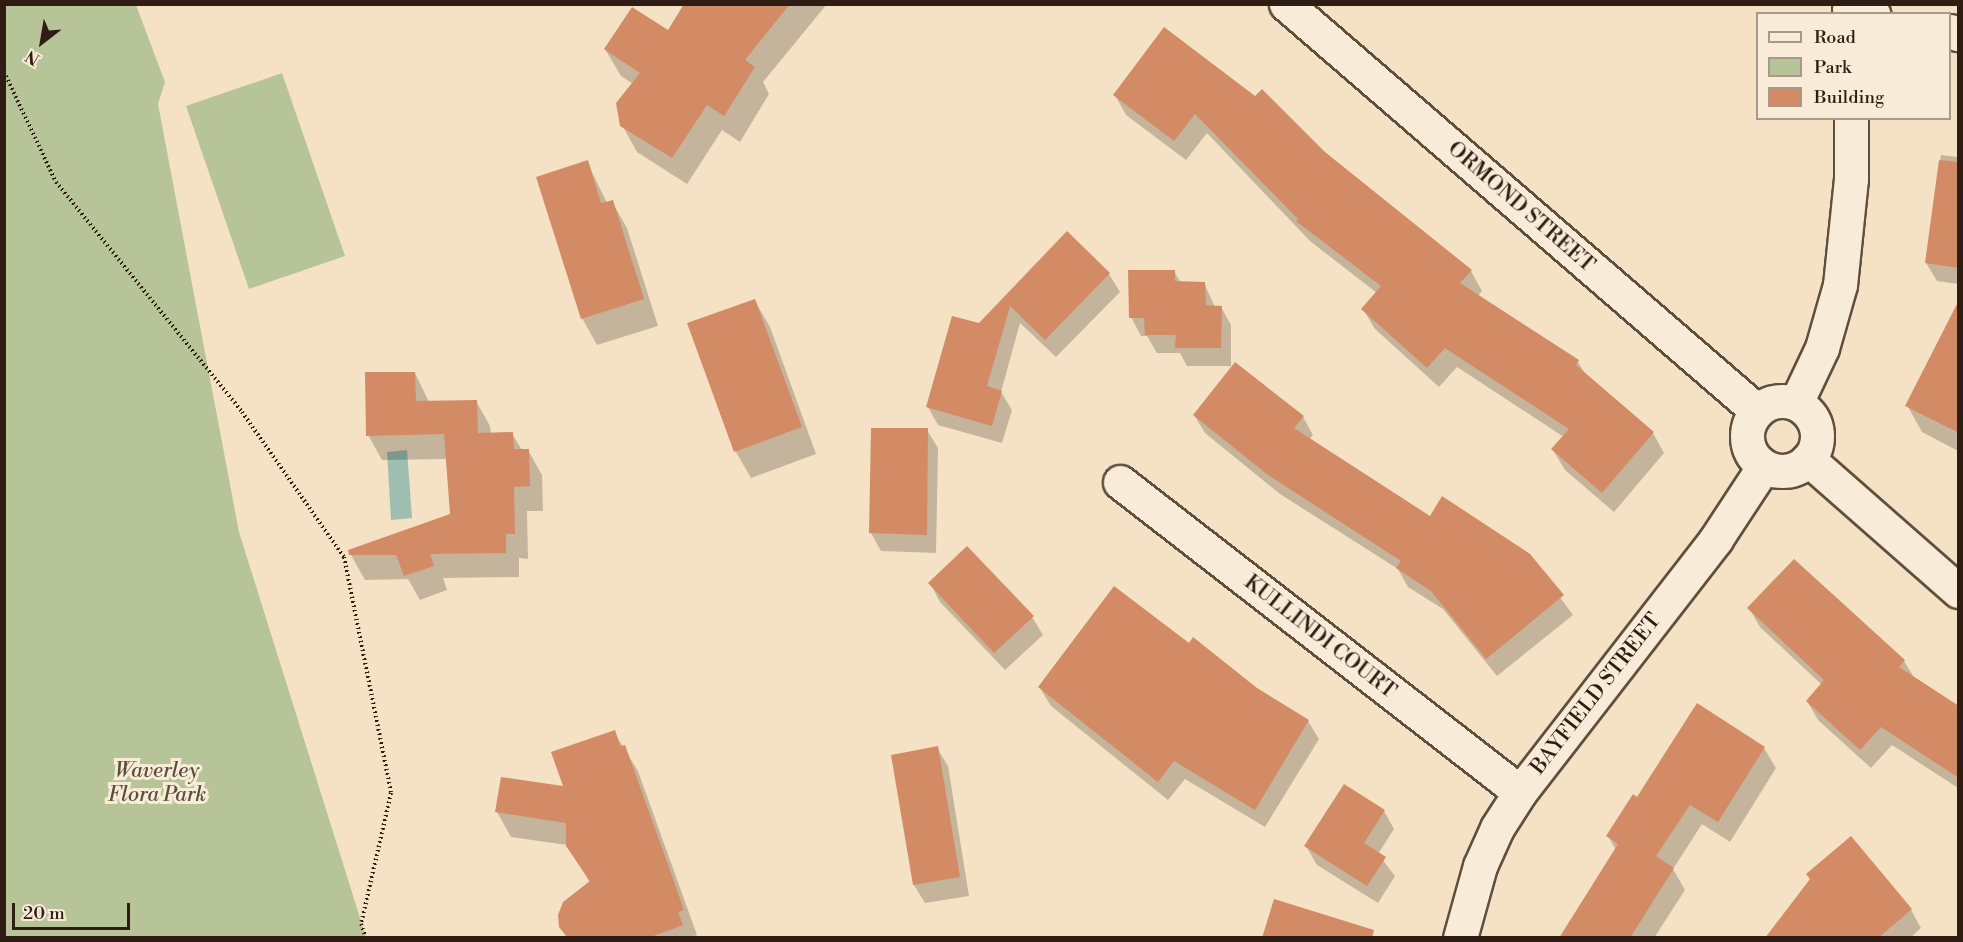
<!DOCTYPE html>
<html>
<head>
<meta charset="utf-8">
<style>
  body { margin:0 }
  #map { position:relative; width:1963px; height:942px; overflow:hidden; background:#f5e2c4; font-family:"Libre Bodoni",serif }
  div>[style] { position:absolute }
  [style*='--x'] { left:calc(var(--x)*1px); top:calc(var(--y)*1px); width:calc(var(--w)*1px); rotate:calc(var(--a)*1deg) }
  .green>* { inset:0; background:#b7c497 }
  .water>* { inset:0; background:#9dbeb0 }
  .shadow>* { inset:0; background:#0003 }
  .building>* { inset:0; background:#d28b64 }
  .path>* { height:4px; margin-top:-2px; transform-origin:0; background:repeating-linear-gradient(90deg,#2f1c13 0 1.5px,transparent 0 4.5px) }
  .roads { filter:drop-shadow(2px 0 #604e3f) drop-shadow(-2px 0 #604e3f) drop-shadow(0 2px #604e3f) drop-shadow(0 -2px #604e3f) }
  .minor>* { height:33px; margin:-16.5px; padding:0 16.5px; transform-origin:16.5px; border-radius:16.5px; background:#f8ecd9 }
  .minor>.ring { margin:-16.5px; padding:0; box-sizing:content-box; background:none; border:33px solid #f8ecd9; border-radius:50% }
  span { translate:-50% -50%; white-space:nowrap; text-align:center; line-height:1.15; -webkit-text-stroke:6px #f8ecd9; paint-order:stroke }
  .street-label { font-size:21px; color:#2f1c13 }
  .park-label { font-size:21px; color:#584e3b; font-style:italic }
  .frame { position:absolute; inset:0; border:6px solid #2f1c13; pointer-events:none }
  .legend { position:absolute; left:1756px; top:12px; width:195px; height:108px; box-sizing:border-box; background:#f8ecd9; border:2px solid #a8998a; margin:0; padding:8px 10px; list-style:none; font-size:18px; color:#2f1c13 }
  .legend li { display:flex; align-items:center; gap:12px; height:30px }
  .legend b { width:30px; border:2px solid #a8998a }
  .north { position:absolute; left:12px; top:12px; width:60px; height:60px; -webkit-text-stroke:4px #f8ecd9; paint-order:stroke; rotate:211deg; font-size:16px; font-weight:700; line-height:24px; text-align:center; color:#2f1c13 }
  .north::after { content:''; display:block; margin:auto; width:21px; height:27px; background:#2f1c13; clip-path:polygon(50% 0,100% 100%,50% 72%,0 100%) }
  .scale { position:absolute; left:12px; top:903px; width:118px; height:27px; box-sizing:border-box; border:3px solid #2f1c13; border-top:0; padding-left:8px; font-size:18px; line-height:21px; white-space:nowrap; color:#2f1c13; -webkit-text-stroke:4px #f8ecd9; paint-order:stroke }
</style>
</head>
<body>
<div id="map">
  <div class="green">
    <div style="clip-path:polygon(5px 4px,136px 5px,165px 82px,158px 104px,239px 532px,366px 937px,5px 937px)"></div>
    <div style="clip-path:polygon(282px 73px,345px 256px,249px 289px,186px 106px)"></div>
  </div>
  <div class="water">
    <div style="clip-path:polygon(407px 450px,412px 518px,391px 520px,387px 452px)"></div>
  </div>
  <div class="shadow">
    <div style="clip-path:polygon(711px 4px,827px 4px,763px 82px,769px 94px,740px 142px,722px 130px,687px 184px,637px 152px,622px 125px,633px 84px,621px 76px,605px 49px,668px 32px)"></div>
    <div style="clip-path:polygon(1164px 30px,1471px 271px,1482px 291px,1478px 296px,1578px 362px,1587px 377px,1653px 433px,1664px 453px,1614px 512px,1565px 470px,1553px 450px,1564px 437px,1457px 367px,1439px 387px,1375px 329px,1363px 309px,1377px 293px,1310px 241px,1207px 133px,1186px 160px,1126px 115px,1115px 95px)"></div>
    <div style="clip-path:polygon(1941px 155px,1958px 157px,1958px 284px,1937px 281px,1926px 263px)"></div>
    <div style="clip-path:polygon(587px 162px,607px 203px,612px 202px,627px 228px,658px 326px,597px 345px,582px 318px)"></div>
    <div style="clip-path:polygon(1067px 233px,1109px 274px,1120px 292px,1056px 357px,1020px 323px,1001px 392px,1012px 410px,1002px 443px,938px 425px,928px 407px,979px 325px)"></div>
    <div style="clip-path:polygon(1174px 271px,1181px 283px,1204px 283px,1215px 307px,1221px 307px,1231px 325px,1231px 366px,1187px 366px,1180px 353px,1157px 353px,1147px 336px,1141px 336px,1131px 317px)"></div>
    <div style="clip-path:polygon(755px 301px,770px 327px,816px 454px,751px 478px,736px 452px,689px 324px)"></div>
    <div style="clip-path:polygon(1958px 328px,1958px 451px,1922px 432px,1907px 405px)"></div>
    <div style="clip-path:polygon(415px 373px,429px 402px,476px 401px,490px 426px,491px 434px,512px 434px,522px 450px,528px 450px,542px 475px,543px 511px,527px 511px,528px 559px,519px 558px,519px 577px,443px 578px,447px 590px,420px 600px,408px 579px,365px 580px,351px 555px,451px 515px,447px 459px,382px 460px,368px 435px)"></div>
    <div style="clip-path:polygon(1194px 415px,1303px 417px,1313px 435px,1309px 440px,1430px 518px,1529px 555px,1573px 615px,1497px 676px,1443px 609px,1408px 587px,1398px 569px,1280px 494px,1205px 433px)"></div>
    <div style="clip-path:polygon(927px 430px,938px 448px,936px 553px,881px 551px,871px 533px)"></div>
    <div style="clip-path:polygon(930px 583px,1032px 617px,1043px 635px,1005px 670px,940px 602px)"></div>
    <div style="clip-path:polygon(1749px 608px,1880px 640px,1904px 661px,1915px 679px,1958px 708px,1958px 788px,1892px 745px,1871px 768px,1818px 720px,1807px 701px,1822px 685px,1760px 627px)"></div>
    <div style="clip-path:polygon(1189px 645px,1308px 721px,1319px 739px,1265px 827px,1185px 779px,1168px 800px,1051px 706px,1040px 688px)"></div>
    <div style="clip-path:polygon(614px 732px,638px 771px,697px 935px,691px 937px,567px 938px,560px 927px,590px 883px,567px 845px,511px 837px,497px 812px,565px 788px)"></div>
    <div style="clip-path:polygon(937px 748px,948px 766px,969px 896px,925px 903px,914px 885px,892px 756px)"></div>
    <div style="clip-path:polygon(1764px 748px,1776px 768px,1730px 842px,1702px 824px,1673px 869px,1685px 890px,1654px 938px,1568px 938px,1616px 850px,1608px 836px,1638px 799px)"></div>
    <div style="clip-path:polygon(1384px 811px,1394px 829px,1378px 854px,1395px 876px,1378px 903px,1317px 865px,1306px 846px)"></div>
    <div style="clip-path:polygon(1911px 910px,1921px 928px,1910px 938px,1767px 938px)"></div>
  </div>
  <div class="building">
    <div style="clip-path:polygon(684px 4px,790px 4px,745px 60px,755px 67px,724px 116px,707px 105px,672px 158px,620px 126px,616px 103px,640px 73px,604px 49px,632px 7px,668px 30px)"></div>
    <div style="clip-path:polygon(1164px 27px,1255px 96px,1262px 89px,1325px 152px,1472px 270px,1460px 283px,1579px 360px,1576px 365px,1654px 432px,1602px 493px,1551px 449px,1569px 429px,1445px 348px,1427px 368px,1361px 309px,1381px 286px,1296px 221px,1298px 219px,1195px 114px,1174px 141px,1113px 95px)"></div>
    <div style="clip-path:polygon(588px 160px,601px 203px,613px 200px,644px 299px,581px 319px,536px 177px)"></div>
    <div style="clip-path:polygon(1939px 160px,1959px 162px,1959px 268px,1925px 263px)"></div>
    <div style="clip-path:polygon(1067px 231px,1110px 273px,1045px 340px,1010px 306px,987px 386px,1002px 391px,992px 426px,926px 407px,952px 316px,979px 323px)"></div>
    <div style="clip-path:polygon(1128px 270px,1175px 270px,1175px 281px,1205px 282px,1206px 305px,1222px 306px,1221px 348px,1175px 348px,1176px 335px,1145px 335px,1144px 318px,1129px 318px)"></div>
    <div style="clip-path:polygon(755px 299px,802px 427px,734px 452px,687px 323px)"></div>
    <div style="clip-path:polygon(1959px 300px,1959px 433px,1905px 406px)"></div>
    <div style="clip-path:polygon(1235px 362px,1304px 416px,1294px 428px,1430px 516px,1442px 496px,1530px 554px,1564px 595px,1486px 659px,1431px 591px,1396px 568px,1401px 561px,1268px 475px,1193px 415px)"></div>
    <div style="clip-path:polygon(365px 372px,415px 372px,416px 401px,477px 400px,478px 433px,513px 432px,514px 449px,529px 449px,530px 486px,514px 487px,515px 534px,506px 534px,506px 553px,430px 554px,434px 566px,404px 576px,396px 555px,349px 555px,348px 550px,450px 514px,444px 434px,366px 436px)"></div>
    <div style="clip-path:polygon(871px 428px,928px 428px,927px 535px,869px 533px)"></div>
    <div style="clip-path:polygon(967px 546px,1034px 616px,994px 653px,928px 583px)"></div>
    <div style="clip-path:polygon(1794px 559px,1905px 660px,1899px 667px,1959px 706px,1959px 778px,1881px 727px,1860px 750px,1806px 701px,1824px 680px,1747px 608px)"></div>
    <div style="clip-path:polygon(1114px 586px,1189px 643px,1193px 637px,1257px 688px,1309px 720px,1255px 810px,1174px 761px,1158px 782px,1038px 687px)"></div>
    <div style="clip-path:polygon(1697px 703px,1765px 747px,1718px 822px,1690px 805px,1656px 856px,1674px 868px,1630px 938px,1559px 938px,1618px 844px,1606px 836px,1633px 794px,1637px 797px)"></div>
    <div style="clip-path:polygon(615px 730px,620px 746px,625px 745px,666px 859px,684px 910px,678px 912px,683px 925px,648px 938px,568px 938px,559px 927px,558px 915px,563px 902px,590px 881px,566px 846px,566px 823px,495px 812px,501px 777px,563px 786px,551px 752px)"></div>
    <div style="clip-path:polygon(938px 746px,960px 877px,913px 885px,891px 755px)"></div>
    <div style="clip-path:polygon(1344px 784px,1385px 810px,1364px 843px,1386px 857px,1367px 886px,1304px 846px)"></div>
    <div style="clip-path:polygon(1851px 836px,1912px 909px,1878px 938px,1765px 938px,1810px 879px,1806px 874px)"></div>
    <div style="clip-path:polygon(1274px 899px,1374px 930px,1372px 938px,1262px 938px)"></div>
  </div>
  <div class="path">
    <div style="--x:4;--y:72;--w:122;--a:64.7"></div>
    <div style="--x:56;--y:182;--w:296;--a:51"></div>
    <div style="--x:242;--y:412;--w:177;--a:54.9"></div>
    <div style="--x:344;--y:557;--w:241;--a:78.7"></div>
    <div style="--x:391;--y:793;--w:134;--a:102.9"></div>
    <div style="--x:361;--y:924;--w:15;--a:70"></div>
  </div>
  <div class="roads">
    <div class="minor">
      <div style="--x:1286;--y:4;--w:621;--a:40.82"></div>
      <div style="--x:1849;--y:9;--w:25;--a:12"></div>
      <div style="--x:1950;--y:31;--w:9;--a:21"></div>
      <div class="ring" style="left:1747px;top:401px;width:37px;height:37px"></div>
      <div style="--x:1796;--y:403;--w:61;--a:-64.7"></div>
      <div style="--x:1822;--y:348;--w:66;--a:-74.1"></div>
      <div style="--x:1840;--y:285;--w:107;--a:-84.1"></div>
      <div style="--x:1851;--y:179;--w:61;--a:-90"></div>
      <div style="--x:1808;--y:459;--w:200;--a:41.3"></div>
      <div style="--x:1120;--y:482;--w:506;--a:37.78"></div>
      <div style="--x:1460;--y:938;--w:75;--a:-74.5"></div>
      <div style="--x:1480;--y:866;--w:42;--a:-65.9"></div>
      <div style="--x:1497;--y:828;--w:43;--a:-57.4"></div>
      <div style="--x:1520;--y:792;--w:320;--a:-52.2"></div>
      <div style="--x:1716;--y:539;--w:87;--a:-56.7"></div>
    </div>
  </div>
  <div class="street-label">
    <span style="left:1521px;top:207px;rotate:41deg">ORMOND STREET</span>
    <span style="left:1320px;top:637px;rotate:38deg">KULLINDI COURT</span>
    <span style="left:1596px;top:694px;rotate:-52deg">BAYFIELD STREET</span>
  </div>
  <div class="park-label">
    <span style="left:157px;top:783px">Waverley<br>Flora Park</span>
  </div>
  <div class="frame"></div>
  <ul class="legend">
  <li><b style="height:8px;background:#f8ecd9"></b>Road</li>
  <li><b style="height:16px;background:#b7c497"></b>Park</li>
  <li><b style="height:16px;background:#d28b64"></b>Building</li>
  </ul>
  <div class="north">N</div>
  <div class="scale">20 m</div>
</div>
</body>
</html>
